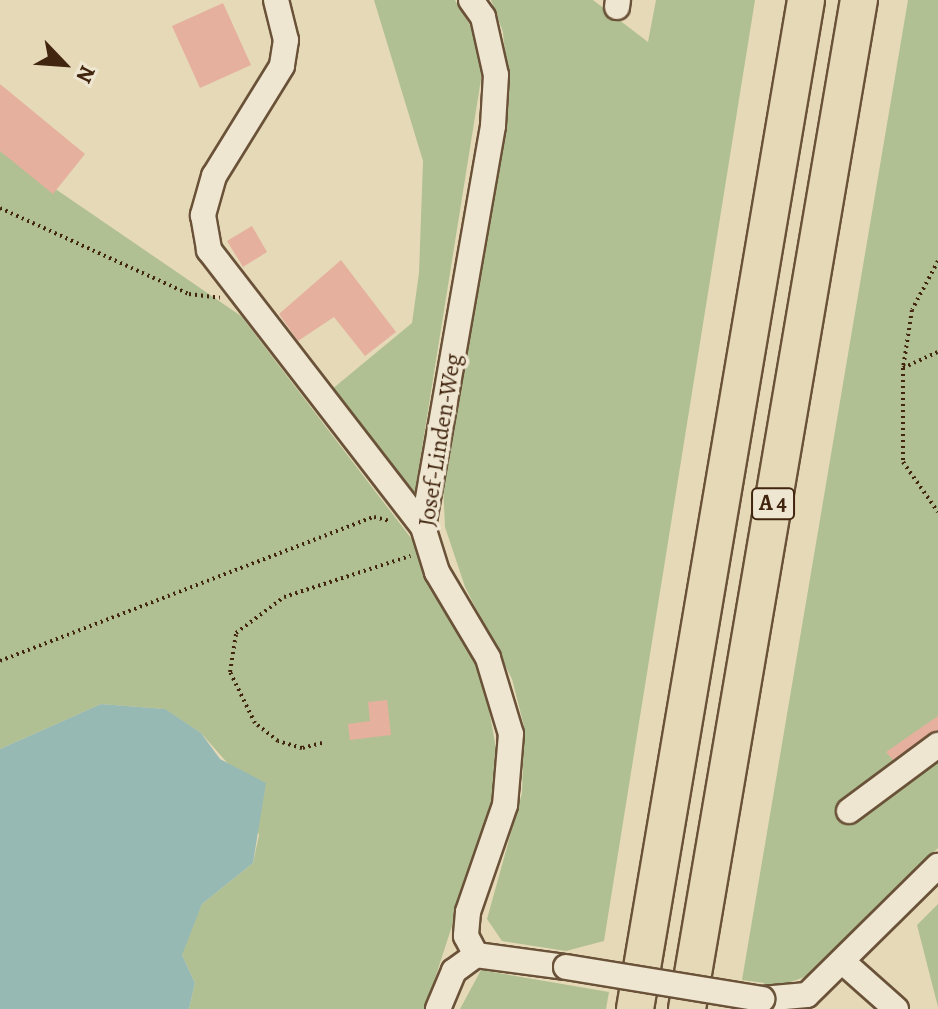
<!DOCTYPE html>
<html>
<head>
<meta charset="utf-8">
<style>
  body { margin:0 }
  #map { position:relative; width:938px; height:1009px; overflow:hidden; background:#e6d9b8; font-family:Alegreya,serif }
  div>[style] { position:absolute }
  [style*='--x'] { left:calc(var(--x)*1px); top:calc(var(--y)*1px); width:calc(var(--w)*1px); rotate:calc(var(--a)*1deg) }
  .green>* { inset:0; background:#b1c092 }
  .water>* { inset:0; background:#97b9b4 }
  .building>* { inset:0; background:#e5b09e }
  .path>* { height:4px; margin-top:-2px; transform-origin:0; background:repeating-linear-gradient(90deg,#41250f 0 2px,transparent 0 6px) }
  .roads { filter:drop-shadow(2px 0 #6a5239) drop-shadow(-2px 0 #6a5239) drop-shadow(0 2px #6a5239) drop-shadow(0 -2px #6a5239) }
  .minor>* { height:24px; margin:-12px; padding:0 12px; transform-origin:12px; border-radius:12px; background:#efe6d1 }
  .highway>* { height:36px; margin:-18px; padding:0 18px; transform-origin:18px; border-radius:18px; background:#e6d9b8 }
  .bridges { filter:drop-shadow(2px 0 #6a5239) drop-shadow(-2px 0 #6a5239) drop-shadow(0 2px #6a5239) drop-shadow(0 -2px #6a5239) }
  .minor-bridge>* { height:24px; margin:-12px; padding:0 12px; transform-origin:12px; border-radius:12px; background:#efe6d1 }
  span { translate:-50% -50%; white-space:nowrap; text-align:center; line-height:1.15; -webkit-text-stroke:7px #efe6d1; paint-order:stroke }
  .shield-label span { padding:2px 6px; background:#efe6d1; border:2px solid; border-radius:6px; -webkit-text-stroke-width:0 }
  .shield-label { font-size:22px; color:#41250f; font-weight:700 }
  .street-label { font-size:24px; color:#41250f }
  .north { position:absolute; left:24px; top:24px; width:80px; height:80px; -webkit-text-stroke:6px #efe6d1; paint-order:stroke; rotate:115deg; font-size:22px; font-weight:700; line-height:32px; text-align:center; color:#41250f }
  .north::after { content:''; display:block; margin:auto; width:28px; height:36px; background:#41250f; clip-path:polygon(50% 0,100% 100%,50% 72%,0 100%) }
</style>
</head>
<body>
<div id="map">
  <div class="green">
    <div style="clip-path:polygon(374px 0,455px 0,471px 27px,482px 73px,414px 498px,331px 390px,412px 323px,419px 273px,423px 161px)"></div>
    <div style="clip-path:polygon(491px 0,593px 0,648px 42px,656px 0,755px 0,604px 941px,566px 951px,502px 941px,487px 919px,522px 793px,524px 726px,512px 679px,465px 587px,445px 527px,443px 485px,509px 102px,503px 32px)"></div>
    <div style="clip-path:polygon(908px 0,938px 0,938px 848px,810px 975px,766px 991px,764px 983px,742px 980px)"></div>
    <div style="clip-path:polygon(0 151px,241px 316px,424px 555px,484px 681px,498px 760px,493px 800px,425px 1009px,189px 1009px,195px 983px,182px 955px,185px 944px,202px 904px,253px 863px,259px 835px,230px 766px,201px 733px,164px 709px,101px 704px,0 749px)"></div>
    <div style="clip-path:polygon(938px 904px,938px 1007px,917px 925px)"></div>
    <div style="clip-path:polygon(481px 970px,609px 992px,606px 1009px,460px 1009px)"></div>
  </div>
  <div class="water">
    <div style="clip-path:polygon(101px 704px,165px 709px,201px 733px,220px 759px,266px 783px,253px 863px,202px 904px,182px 955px,195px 983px,189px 1009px,0 1009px,0 749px)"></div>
  </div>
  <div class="building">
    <div style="clip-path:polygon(223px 3px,251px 65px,200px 88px,172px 26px)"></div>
    <div style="clip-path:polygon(0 84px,85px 154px,53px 194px,0 151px)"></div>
    <div style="clip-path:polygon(252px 226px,267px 252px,243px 267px,227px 241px)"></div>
    <div style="clip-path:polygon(341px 260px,396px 332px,365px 356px,334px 317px,298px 341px,279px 314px)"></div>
    <div style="clip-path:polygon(387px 700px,391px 735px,350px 740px,348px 724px,370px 721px,368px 702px)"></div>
    <div style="clip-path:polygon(938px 716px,938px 730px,893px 760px,886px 752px)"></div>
  </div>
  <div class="path">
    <div style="--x:0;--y:208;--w:208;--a:24.5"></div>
    <div style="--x:189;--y:294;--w:31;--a:7"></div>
    <div style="--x:938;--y:261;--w:55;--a:118"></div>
    <div style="--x:912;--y:310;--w:59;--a:98.8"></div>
    <div style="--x:903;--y:368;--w:94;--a:90"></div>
    <div style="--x:903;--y:462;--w:61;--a:55"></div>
    <div style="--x:903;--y:368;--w:38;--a:-25"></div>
    <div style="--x:0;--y:661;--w:401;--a:-21.1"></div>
    <div style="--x:374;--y:517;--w:16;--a:14"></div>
    <div style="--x:322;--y:743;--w:21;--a:166"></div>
    <div style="--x:302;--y:748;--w:25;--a:-164"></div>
    <div style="--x:278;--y:741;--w:29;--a:-142"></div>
    <div style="--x:255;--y:723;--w:57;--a:-116.1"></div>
    <div style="--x:230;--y:672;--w:39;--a:-81"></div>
    <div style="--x:236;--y:633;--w:60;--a:-36.9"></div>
    <div style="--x:284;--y:597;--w:133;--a:-18"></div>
  </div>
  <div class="roads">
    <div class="minor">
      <div style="--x:276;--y:0;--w:41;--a:76"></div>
      <div style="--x:286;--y:40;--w:26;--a:99"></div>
      <div style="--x:282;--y:66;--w:129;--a:121.7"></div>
      <div style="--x:214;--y:176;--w:41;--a:105.8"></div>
      <div style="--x:203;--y:215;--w:36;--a:80"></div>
      <div style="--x:209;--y:250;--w:350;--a:52.3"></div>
      <div style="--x:471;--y:0;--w:21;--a:55"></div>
      <div style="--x:483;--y:17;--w:59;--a:77.4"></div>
      <div style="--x:496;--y:75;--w:51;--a:93.4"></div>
      <div style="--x:493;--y:126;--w:407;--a:99.9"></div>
      <div style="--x:423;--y:527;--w:47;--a:72.7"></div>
      <div style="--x:437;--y:572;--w:100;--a:59.3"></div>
      <div style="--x:488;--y:658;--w:79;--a:73.2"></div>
      <div style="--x:511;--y:734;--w:71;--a:94.8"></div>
      <div style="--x:505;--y:805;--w:113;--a:109.1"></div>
      <div style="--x:468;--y:912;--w:24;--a:95"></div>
      <div style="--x:466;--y:936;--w:21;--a:62"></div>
      <div style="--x:617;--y:7;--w:7;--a:-82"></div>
      <div style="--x:849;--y:811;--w:111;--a:-36.6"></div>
      <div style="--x:843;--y:962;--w:71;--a:41.6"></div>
      <div style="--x:762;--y:999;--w:45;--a:-5.1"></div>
      <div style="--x:807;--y:995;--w:184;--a:-44.6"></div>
      <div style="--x:438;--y:1009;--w:41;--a:-67.2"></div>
      <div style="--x:454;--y:971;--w:27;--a:-36"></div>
      <div style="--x:476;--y:955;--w:91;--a:7.6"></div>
    </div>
    <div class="highway">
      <div style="--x:635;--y:1009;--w:1023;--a:-80.38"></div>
      <div style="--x:687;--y:1009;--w:1024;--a:-80.33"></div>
    </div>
  </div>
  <div class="bridges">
    <div class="minor-bridge">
      <div style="--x:566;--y:967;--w:199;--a:9.3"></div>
    </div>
  </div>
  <div class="shield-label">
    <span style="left:773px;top:504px">A 4</span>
  </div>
  <div class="street-label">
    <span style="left:440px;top:440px;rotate:-81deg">Josef-Linden-Weg</span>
  </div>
  <div class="north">N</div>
</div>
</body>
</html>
